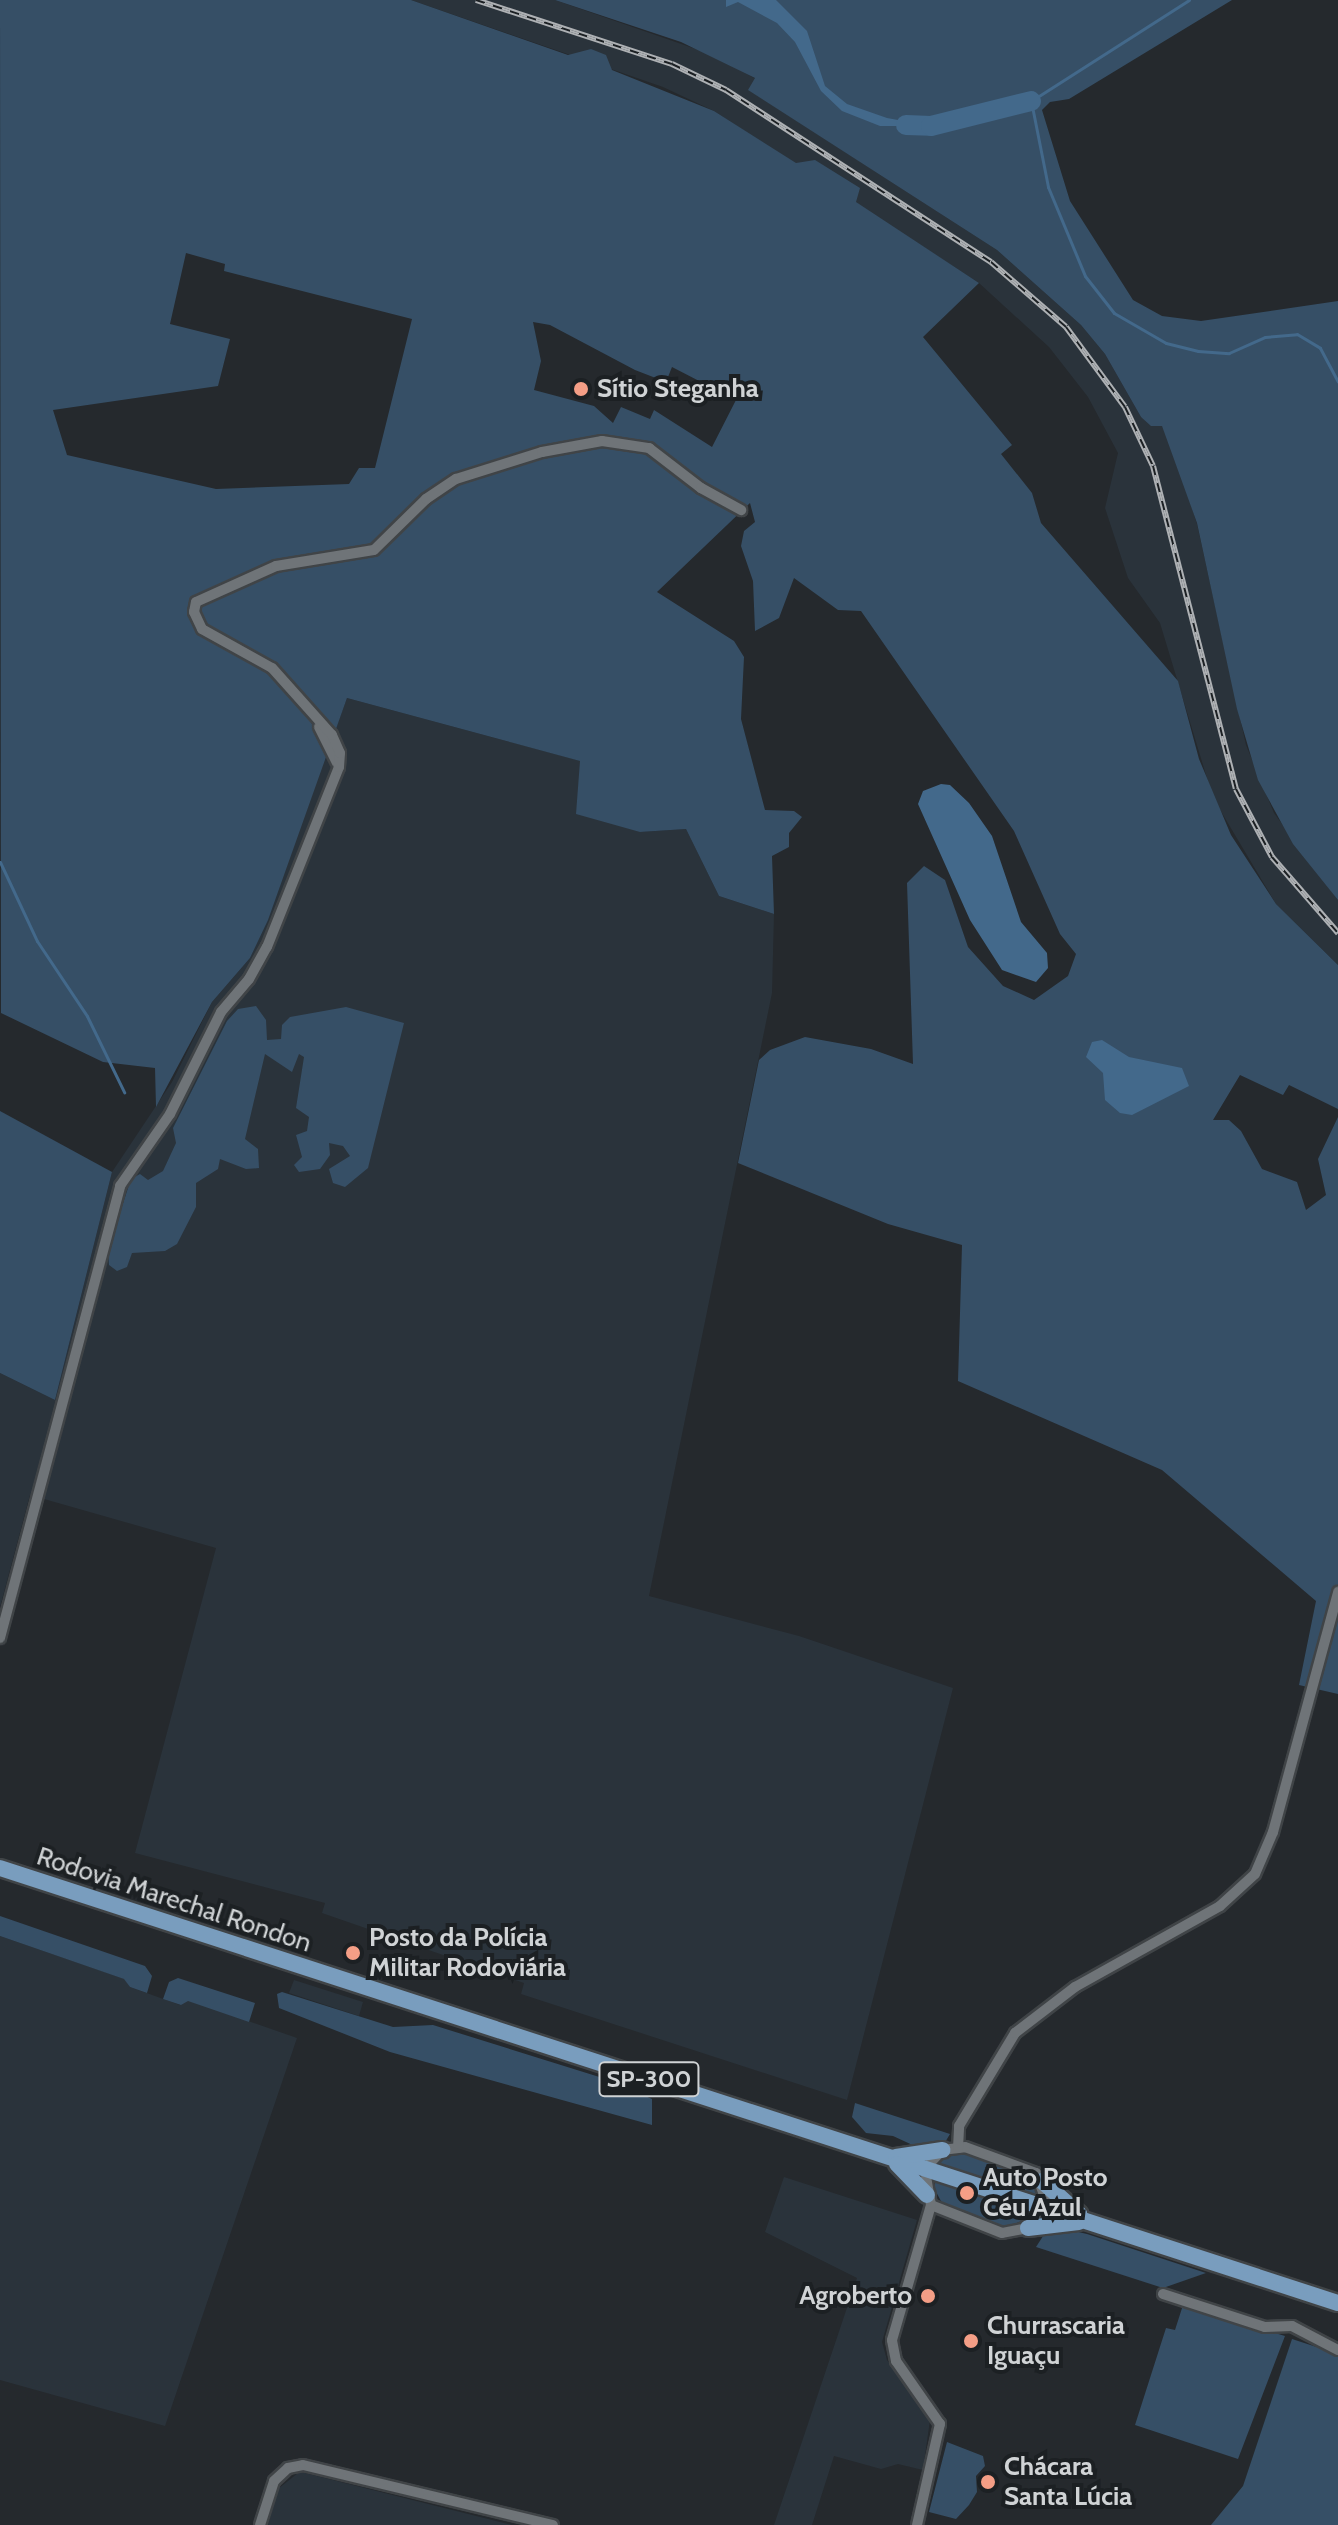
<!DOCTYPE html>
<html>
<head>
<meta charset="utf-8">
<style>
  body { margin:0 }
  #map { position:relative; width:1338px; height:2525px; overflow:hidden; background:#25292d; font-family:Cabin,sans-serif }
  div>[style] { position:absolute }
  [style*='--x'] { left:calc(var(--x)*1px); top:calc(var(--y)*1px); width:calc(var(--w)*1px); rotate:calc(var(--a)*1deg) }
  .built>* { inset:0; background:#2a333b }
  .green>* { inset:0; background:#364f66 }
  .water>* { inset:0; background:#43698b }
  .stream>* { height:3px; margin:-1.5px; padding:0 1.5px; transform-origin:1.5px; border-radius:1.5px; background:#43698b }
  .river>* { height:20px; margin:-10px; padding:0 10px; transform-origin:10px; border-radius:10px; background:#43698b }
  .roads { filter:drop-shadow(2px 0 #404447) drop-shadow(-2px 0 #404447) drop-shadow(0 2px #404447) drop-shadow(0 -2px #404447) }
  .street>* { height:10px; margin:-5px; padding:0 5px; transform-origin:5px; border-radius:5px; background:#6f7478 }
  .primary>* { height:16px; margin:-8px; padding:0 8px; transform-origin:8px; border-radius:8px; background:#799dbe }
  .rail>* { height:6px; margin-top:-3px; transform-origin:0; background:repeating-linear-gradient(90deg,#1c2023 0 9px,#aeb1b4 0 18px); box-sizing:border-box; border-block:2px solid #aeb1b4 }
  .dots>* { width:22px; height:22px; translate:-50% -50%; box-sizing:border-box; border:4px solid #1c2023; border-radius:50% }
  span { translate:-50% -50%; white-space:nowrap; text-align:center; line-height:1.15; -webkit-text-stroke:8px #1c2023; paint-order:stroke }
  .shield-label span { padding:2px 6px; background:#1c2023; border:2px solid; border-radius:6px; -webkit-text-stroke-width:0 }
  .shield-label { font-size:24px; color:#d0d3d5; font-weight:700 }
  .poi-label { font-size:26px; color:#d0d3d5; font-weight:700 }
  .left { translate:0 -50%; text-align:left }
  .right { translate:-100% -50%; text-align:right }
  .street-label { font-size:26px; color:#d0d3d5 }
</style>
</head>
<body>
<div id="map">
  <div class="built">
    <div style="clip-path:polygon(411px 0,555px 0,710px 54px,756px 79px,749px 90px,997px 250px,1081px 325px,1105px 354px,1141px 417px,1162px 425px,1176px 457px,1197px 524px,1246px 745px,1274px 813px,1338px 900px,1338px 965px,1276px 904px,1213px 798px,1160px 623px,1128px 578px,1105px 508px,1118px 453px,1088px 397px,1049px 347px,979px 283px,714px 111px,663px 87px)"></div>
    <div style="clip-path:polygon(347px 698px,581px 761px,640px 832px,686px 829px,719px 896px,774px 914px,772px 993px,649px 1596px,799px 1636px,953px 1688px,847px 2100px,521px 1994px,524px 1983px,322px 1913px,325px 1903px,135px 1853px,216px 1548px,30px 1495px,0 1607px,0 1373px,55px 1400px,112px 1172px,172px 1082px,212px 1002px,250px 958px)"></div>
    <div style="clip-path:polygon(0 1936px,125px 1979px,130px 1987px,180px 2005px,188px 2000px,297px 2038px,165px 2426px,0 2380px)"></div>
    <div style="clip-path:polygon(294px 1980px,363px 2002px,359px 2016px,289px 1993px)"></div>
    <div style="clip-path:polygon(784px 2177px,917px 2220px,882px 2342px,887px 2360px,930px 2420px,923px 2470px,898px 2464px,881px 2469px,834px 2456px,812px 2525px,774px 2525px,857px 2278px,765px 2232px)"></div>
    <div style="clip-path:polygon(298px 2473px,305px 2473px,512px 2525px,268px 2525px,278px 2489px)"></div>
  </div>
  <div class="green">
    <div style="clip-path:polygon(evenodd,0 0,411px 0,568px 55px,591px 49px,606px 55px,612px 70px,714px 111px,796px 163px,815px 160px,860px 188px,856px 202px,979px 283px,923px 337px,1012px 445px,1001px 454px,1032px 493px,1041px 523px,1178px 681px,1199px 759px,1231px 835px,1276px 904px,1338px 965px,1338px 1109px,1289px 1085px,1283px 1095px,1240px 1075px,1213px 1120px,1229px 1120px,1241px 1131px,1262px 1169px,1297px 1182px,1306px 1210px,1326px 1195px,1318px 1159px,1338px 1117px,1338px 1694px,1299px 1685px,1316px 1601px,1162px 1470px,958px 1381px,962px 1245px,888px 1224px,738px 1163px,759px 1060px,770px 1050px,805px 1037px,871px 1049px,913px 1064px,907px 883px,924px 866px,945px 880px,968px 947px,1003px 986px,1034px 1000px,1068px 976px,1076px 954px,1060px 934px,1014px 831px,861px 611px,838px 610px,794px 578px,779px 618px,755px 631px,753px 581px,741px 546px,744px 531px,755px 522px,750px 503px,657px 592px,734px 641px,744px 657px,741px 719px,765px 810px,794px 811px,802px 817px,789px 833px,789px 847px,772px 856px,774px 914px,719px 896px,686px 829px,640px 832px,576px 814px,580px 761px,347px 698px,268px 920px,250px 958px,212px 1002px,156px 1107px,155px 1068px,103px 1062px,1px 1013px,0 0,186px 253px,225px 264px,224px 271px,412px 319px,375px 468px,359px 468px,349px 484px,216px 489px,67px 455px,53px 410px,218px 386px,230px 339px,170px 324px,186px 253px,0 0,533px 322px,550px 325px,635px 370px,666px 382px,672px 367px,736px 400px,712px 447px,654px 410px,650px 419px,621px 407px,613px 423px,594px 406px,534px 390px,541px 361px,533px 322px)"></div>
    <div style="clip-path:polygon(555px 0,1232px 0,1069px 99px,1050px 102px,1042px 110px,1070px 201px,1133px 300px,1162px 316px,1201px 321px,1338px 301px,1338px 900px,1293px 844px,1258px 780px,1237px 709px,1197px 523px,1162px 426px,1151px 426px,1141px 417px,1105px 354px,1081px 325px,997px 250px,748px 90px,755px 78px,681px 42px)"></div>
    <div style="clip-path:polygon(256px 1006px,266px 1020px,267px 1040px,281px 1039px,282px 1025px,290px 1017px,346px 1007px,404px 1023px,368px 1168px,345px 1187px,333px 1183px,329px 1169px,350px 1156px,343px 1146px,329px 1143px,330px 1155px,320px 1169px,299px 1172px,294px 1165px,302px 1157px,296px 1135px,307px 1131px,309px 1117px,296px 1108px,304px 1057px,299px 1054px,292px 1072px,265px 1054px,245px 1139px,258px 1149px,259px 1168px,246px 1169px,220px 1159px,218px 1169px,196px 1183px,196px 1207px,177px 1244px,165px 1251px,132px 1253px,127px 1267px,117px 1271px,109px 1265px,108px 1249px,131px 1179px,140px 1174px,148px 1180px,163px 1171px,176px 1143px,173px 1128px,227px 1021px,238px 1009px)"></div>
    <div style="clip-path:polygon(0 1111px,112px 1172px,55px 1400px,0 1373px)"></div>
    <div style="clip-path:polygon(0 1916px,145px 1966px,152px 1976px,147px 1993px,130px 1987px,124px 1979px,0 1936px)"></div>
    <div style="clip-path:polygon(178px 1978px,255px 2003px,249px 2022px,188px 2001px,181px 2005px,163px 1999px,169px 1982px)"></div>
    <div style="clip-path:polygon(282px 1992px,393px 2027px,433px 2025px,609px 2080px,652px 2099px,652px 2125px,390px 2052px,279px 2008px,277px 1994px)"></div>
    <div style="clip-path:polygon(855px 2103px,950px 2134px,944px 2144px,919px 2148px,893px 2136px,866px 2133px,852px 2117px)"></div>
    <div style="clip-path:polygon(964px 2150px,1034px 2176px,1041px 2194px,1033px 2217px,1003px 2228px,942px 2203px,934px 2188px,940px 2161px,949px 2152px)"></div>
    <div style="clip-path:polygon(1074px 2231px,1087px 2234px,1206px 2273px,1163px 2288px,1036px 2247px,1045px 2233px)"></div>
    <div style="clip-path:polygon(1183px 2305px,1285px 2336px,1238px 2459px,1135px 2425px,1166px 2328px,1175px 2330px)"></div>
    <div style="clip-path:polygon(1292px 2339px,1338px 2354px,1338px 2525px,1211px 2525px,1243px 2486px)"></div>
    <div style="clip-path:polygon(947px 2442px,983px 2456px,985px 2466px,976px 2476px,977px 2492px,969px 2505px,956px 2519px,929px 2512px)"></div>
  </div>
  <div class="water">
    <div style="clip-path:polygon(726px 0,776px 0,807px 31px,825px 86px,847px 104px,887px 118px,931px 126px,880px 126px,842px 111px,821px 91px,795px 42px,777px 23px,738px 2px,726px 7px)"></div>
    <div style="clip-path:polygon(941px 784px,950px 785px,969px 803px,992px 836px,1021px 922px,1047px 953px,1048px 968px,1036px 982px,1002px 970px,970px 920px,918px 804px,923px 791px)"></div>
    <div style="clip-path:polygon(1102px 1040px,1129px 1057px,1182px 1068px,1189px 1086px,1132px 1115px,1120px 1113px,1105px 1100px,1103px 1073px,1086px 1057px,1092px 1042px)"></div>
  </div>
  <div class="stream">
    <div style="--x:1189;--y:0;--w:188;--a:147.4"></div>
    <div style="--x:1031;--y:101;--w:88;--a:78.8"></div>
    <div style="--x:1048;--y:187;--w:96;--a:67.4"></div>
    <div style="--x:1085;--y:276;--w:47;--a:51.9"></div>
    <div style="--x:1114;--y:313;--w:60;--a:30"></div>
    <div style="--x:1166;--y:343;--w:33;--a:14"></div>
    <div style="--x:1198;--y:351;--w:31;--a:4"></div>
    <div style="--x:1229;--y:353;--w:39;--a:-24"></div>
    <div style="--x:1265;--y:337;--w:32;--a:-5"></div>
    <div style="--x:1297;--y:334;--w:27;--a:31"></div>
    <div style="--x:1320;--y:348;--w:38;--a:62"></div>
    <div style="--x:0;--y:862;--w:87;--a:64.9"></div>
    <div style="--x:37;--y:941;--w:90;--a:56.3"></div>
    <div style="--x:87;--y:1016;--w:85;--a:64"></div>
  </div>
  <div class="river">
    <div style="--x:906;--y:125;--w:25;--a:2"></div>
    <div style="--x:931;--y:126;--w:103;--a:-14"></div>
  </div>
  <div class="roads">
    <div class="street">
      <div style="--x:319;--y:727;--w:40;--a:63.4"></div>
      <div style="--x:0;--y:1638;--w:468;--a:-75.1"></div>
      <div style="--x:120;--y:1186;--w:88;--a:-55.2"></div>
      <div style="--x:170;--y:1114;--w:114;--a:-63.4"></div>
      <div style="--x:221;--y:1012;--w:43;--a:-49.7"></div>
      <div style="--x:249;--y:979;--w:37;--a:-61"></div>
      <div style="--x:267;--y:947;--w:194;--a:-68.2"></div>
      <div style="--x:339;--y:767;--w:14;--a:-86"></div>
      <div style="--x:340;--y:753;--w:20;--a:-114"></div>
      <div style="--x:332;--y:735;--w:90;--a:-131.8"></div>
      <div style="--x:272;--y:668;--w:80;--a:-150.9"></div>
      <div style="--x:202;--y:629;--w:19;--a:-115"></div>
      <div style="--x:194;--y:612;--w:10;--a:-79"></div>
      <div style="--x:196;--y:602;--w:88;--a:-24.2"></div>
      <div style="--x:276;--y:566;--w:99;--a:-9.3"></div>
      <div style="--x:374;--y:550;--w:73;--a:-44.4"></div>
      <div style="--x:426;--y:499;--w:36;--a:-34"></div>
      <div style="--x:456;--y:479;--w:90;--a:-17.4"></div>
      <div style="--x:542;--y:452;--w:61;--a:-10.4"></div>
      <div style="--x:602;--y:441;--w:48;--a:8.5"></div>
      <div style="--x:649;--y:448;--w:66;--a:37.6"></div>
      <div style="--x:701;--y:488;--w:46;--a:28.8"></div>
      <div style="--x:965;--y:2147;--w:76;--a:20.1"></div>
      <div style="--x:1036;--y:2173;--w:27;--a:70"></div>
      <div style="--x:1045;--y:2198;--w:34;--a:120"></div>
      <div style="--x:1028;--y:2228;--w:26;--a:169"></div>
      <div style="--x:1002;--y:2233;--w:76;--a:-158.5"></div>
      <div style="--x:931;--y:2205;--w:27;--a:-100"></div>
      <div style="--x:926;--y:2178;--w:17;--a:-73"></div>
      <div style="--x:931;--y:2162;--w:16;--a:-47"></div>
      <div style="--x:942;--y:2150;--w:23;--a:-7"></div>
      <div style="--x:958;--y:2148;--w:22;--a:-87"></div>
      <div style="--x:959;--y:2126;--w:109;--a:-58.9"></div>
      <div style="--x:1015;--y:2033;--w:76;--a:-37.5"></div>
      <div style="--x:1075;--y:1987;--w:166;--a:-29.2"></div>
      <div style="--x:1220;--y:1906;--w:47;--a:-42.4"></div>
      <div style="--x:1255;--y:1874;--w:46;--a:-66.8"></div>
      <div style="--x:1273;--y:1832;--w:249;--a:-74.8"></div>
      <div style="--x:1163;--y:2294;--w:107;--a:17.9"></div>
      <div style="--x:1265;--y:2327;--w:27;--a:-2"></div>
      <div style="--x:1292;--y:2326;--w:52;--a:27.6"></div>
      <div style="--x:260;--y:2525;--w:46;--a:-72.3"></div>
      <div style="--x:274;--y:2481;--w:19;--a:-43"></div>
      <div style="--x:288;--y:2468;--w:15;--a:-11"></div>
      <div style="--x:303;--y:2465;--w:257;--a:13.5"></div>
      <div style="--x:917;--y:2525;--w:104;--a:-77.2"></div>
      <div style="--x:940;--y:2424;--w:77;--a:-124.9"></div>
      <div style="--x:896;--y:2361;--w:21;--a:-101"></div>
      <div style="--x:892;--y:2340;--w:141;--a:-73.9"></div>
    </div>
    <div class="primary">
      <div style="--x:0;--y:1868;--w:1407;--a:18.01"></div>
      <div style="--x:896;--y:2157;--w:47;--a:-8.7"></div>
      <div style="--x:897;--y:2164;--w:43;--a:45.9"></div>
      <div style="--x:1042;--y:2181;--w:50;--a:41.7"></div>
      <div style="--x:1028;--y:2228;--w:51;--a:-6.7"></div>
    </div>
  </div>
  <div class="rail">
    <div style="--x:476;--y:0;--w:206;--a:18.1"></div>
    <div style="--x:672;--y:64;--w:60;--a:25.7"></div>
    <div style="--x:726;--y:90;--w:316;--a:33"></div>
    <div style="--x:991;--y:262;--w:99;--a:40.9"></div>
    <div style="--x:1066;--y:327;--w:99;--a:53.6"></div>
    <div style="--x:1125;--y:407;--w:65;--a:64.6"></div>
    <div style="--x:1153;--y:466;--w:333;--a:75.6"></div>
    <div style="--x:1236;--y:789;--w:77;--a:62.1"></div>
    <div style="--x:1272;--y:857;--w:101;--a:49"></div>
  </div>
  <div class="dots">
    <div style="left:581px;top:389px;background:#f49e86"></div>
    <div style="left:353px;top:1953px;background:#f49e86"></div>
    <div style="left:967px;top:2193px;background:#f49e86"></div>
    <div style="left:928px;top:2296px;background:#f49e86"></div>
    <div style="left:971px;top:2341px;background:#f49e86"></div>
    <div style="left:988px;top:2482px;background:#f49e86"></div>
  </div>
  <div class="shield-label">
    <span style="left:649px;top:2079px">SP-300</span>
  </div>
  <div class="poi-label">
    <span class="left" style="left:597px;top:389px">Sítio Steganha</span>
    <span class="left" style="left:369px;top:1953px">Posto da Polícia<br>Militar Rodoviária</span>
    <span class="left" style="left:983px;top:2193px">Auto Posto<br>Céu Azul</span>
    <span class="right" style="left:912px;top:2296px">Agroberto</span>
    <span class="left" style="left:987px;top:2341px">Churrascaria<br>Iguaçu</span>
    <span class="left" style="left:1004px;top:2482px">Chácara<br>Santa Lúcia</span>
  </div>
  <div class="street-label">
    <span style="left:174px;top:1900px;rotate:18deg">Rodovia Marechal Rondon</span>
  </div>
</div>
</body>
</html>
